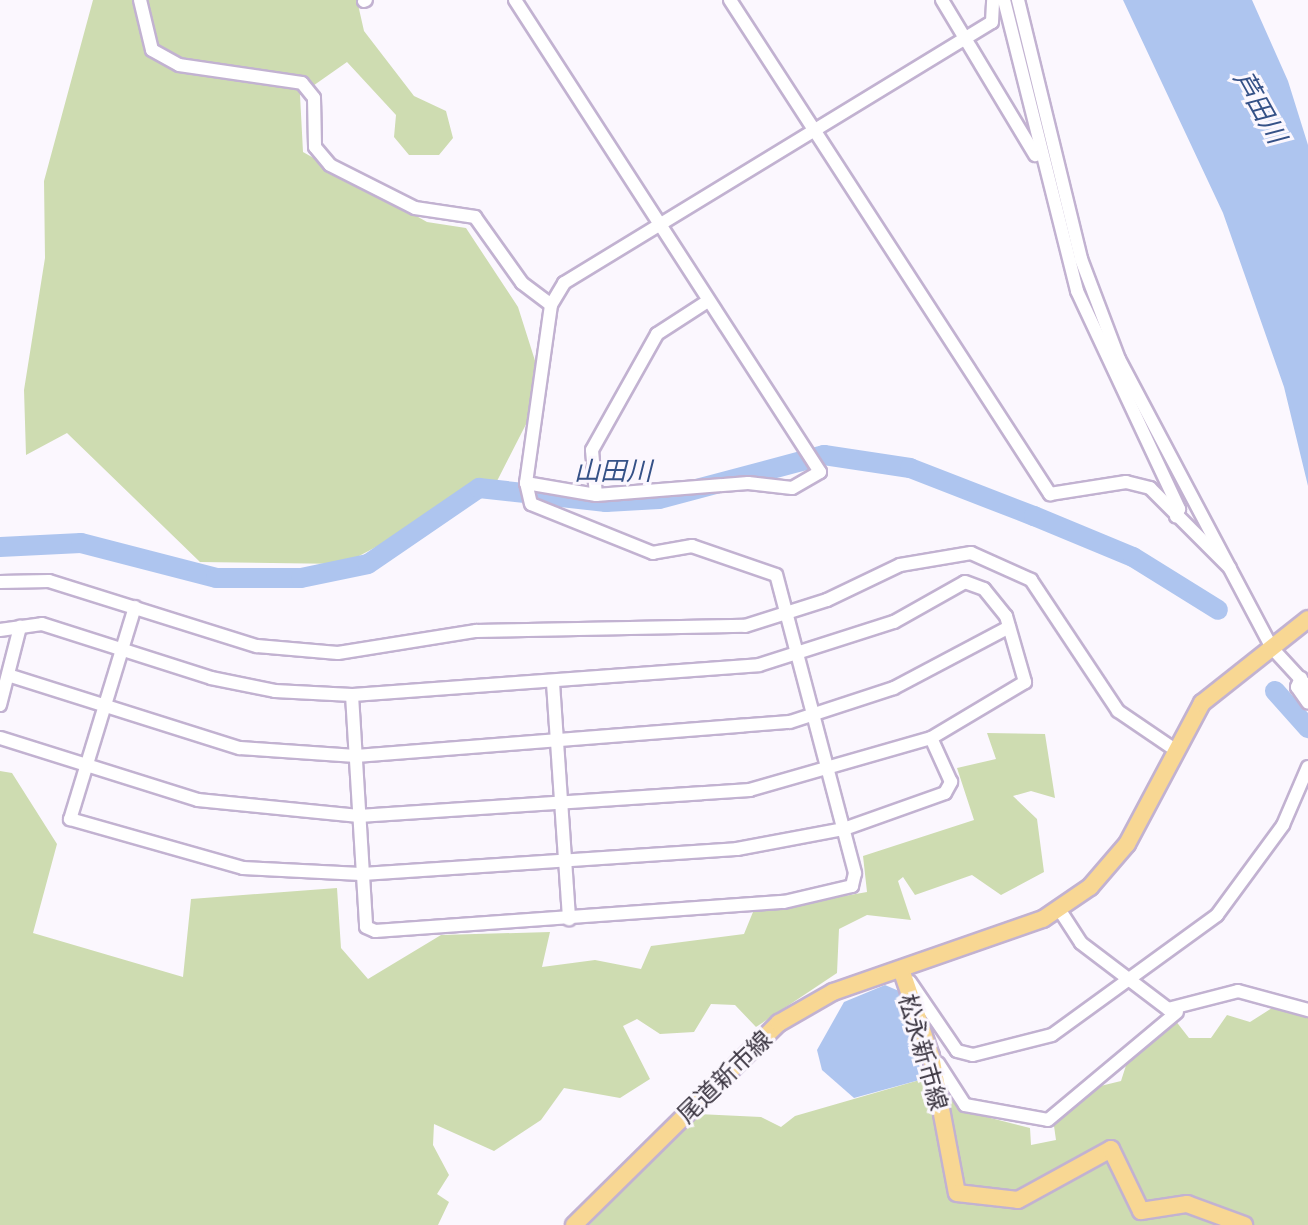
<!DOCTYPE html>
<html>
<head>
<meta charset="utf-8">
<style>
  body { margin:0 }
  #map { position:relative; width:1308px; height:1225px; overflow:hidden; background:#fbf7fe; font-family:Manrope,"Noto Sans JP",sans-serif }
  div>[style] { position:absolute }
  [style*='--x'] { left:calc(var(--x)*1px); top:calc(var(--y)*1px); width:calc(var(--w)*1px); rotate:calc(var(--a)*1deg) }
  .green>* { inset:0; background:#cedcb1 }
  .water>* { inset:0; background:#aec5ef }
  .river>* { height:20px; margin:-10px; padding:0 10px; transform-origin:10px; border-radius:10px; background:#aec5ef }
  .roads { filter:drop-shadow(2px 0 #c2b2d1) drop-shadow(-2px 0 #c2b2d1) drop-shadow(0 2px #c2b2d1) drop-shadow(0 -2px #c2b2d1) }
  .minor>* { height:12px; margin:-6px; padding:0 6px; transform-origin:6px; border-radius:6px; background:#fff }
  .major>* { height:16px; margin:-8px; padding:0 8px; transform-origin:8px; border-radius:8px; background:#f8d793 }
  span { translate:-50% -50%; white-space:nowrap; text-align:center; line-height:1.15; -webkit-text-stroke:6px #fbf7fe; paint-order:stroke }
  .street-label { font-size:24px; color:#39333f }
  .water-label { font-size:26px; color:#355187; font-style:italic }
</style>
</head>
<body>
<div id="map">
  <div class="green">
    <div style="clip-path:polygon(93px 0,357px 0,364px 31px,414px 96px,446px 111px,453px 138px,439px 155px,409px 155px,394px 137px,396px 115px,347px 62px,300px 95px,303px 152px,427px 222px,466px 228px,518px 307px,544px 389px,496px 483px,344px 564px,200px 562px,67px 433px,26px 455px,24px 390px,45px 258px,44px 181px)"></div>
    <div style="clip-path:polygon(987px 733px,1045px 734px,1055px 798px,1031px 791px,1013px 796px,1037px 819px,1044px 872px,1001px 895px,972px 875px,915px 895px,903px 877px,898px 881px,911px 920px,867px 915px,839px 929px,837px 973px,756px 1027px,735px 1005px,711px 1004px,694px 1032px,660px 1034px,637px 1019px,623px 1026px,650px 1079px,620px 1098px,564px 1088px,541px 1120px,494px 1151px,434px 1124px,433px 1145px,449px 1175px,437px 1194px,449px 1202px,438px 1225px,0 1225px,0 771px,12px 773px,57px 844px,33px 933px,183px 977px,191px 899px,337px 888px,341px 948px,368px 979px,441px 935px,550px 932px,542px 967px,595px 960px,641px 969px,651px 946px,744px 934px,753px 912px,867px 892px,863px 856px,974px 820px,957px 768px,996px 759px)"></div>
    <div style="clip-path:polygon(1280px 1003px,1308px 1012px,1308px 1225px,589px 1225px,698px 1114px,761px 1117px,781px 1127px,795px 1116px,923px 1079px,979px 1115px,1030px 1128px,1031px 1145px,1056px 1140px,1053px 1119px,1084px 1090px,1121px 1081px,1129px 1056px,1175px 1020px,1189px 1038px,1211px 1038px,1227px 1015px,1250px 1022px)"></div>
  </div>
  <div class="water">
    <div style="clip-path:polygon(1123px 0,1252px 0,1288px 81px,1308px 145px,1308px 486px,1284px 387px,1223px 213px)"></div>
    <div style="clip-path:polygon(885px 985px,899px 991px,923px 1079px,854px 1098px,822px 1070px,817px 1050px,844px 1002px)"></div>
  </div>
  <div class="river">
    <div style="--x:0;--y:547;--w:81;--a:-2.8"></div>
    <div style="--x:81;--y:543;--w:139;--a:14.5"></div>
    <div style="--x:216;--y:578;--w:85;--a:0"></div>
    <div style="--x:301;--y:578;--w:68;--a:-11.8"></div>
    <div style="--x:368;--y:564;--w:135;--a:-34.4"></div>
    <div style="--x:479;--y:488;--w:128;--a:6.3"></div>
    <div style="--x:606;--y:502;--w:53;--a:-3.2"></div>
    <div style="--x:659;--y:499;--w:171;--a:-14.9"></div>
    <div style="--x:824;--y:455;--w:87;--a:8.6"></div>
    <div style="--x:910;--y:468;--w:133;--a:21.2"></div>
    <div style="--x:1034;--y:516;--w:107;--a:22.5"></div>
    <div style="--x:1133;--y:557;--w:100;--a:31.9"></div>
    <div style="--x:1275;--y:691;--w:50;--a:48.3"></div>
  </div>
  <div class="roads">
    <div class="minor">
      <div style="--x:140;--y:0;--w:51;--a:76.5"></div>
      <div style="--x:152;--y:50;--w:31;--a:29"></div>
      <div style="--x:179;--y:65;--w:124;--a:8.3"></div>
      <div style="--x:302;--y:83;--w:19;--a:51"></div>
      <div style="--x:314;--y:98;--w:49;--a:88.8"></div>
      <div style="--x:315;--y:147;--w:23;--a:50"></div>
      <div style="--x:330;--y:165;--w:95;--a:26.8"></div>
      <div style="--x:415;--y:208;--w:61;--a:8.5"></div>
      <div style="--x:475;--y:217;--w:81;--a:54.5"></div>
      <div style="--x:522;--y:283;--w:36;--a:37"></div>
      <div style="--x:515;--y:0;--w:562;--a:57.13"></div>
      <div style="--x:820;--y:472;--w:32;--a:150"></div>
      <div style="--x:792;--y:488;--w:44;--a:-173.5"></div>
      <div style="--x:748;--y:483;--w:152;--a:175.5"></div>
      <div style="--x:596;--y:495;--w:71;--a:-170.3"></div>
      <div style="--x:730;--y:0;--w:589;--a:57.07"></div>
      <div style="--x:1050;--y:494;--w:77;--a:-9"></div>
      <div style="--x:1126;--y:482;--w:25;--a:14"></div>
      <div style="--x:1150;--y:488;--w:113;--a:45"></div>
      <div style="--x:942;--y:0;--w:181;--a:59"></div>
      <div style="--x:1004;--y:0;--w:300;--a:75.9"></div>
      <div style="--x:1077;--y:291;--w:241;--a:64.9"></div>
      <div style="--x:1179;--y:509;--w:8;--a:113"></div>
      <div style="--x:1018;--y:0;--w:267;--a:76.3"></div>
      <div style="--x:1081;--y:259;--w:107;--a:69.2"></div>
      <div style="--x:1119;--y:359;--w:327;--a:62.1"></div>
      <div style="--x:1272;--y:648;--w:53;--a:47.3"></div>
      <div style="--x:364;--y:1;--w:2;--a:-27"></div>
      <div style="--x:596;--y:495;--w:45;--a:-95.1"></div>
      <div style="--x:592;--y:450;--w:133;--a:-60.7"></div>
      <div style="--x:657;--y:334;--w:57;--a:-32.9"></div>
      <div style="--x:0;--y:582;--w:49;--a:-1.2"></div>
      <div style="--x:49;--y:581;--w:218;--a:17.4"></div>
      <div style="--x:257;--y:646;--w:81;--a:4.9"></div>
      <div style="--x:338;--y:653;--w:140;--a:-9.1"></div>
      <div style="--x:476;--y:631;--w:269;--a:-1.1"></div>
      <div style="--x:745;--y:626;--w:86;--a:-17.6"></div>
      <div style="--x:827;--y:600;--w:81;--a:-25.6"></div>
      <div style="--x:900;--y:565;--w:72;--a:-9.6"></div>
      <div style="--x:971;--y:553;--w:66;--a:24.2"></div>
      <div style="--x:1031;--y:580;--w:157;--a:56.4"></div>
      <div style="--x:1118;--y:711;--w:68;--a:34.2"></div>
      <div style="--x:135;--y:607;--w:222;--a:107"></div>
      <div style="--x:70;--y:819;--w:180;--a:15.8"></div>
      <div style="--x:243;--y:868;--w:118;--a:2.9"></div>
      <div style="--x:361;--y:874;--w:377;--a:-3.8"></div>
      <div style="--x:737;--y:849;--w:109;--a:-10.6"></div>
      <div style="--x:844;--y:829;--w:107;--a:-19.6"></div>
      <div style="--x:945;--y:793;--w:13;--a:-61"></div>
      <div style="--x:951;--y:782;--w:48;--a:-114.4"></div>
      <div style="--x:0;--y:630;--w:42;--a:-8.1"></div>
      <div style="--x:42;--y:624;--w:177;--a:17.7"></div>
      <div style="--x:211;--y:678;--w:65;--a:11.5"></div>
      <div style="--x:275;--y:691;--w:77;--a:3"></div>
      <div style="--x:352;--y:695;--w:408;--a:-4.2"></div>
      <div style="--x:759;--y:665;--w:142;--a:-17.7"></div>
      <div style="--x:894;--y:622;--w:81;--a:-29.4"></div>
      <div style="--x:965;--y:582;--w:20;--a:20"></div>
      <div style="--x:984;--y:589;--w:35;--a:51"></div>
      <div style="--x:1006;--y:616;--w:69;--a:73.9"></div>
      <div style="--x:1025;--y:682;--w:109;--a:149.2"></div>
      <div style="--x:931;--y:738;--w:188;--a:164"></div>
      <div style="--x:750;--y:790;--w:392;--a:176.2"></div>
      <div style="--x:359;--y:816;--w:162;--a:-174.3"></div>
      <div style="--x:198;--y:800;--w:207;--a:-162.6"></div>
      <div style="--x:11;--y:676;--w:240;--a:17.5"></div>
      <div style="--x:240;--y:748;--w:116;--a:3.9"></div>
      <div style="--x:356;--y:756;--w:435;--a:-4.5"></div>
      <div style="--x:790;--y:722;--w:109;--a:-18.1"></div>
      <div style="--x:894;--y:688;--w:130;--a:-27.9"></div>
      <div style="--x:1301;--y:678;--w:10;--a:114"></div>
      <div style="--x:1297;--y:687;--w:19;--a:55"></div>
      <div style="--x:553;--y:683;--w:237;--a:86.1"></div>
      <div style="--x:352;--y:695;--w:232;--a:86.5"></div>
      <div style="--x:366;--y:927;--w:10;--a:24"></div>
      <div style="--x:375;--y:931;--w:410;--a:-4.1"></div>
      <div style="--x:784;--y:902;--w:70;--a:-13.2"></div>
      <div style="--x:852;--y:886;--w:13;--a:-77"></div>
      <div style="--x:855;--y:873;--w:308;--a:-104.8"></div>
      <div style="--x:776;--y:575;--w:89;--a:-161"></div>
      <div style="--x:692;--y:546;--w:40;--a:170"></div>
      <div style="--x:653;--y:553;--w:131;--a:-158.1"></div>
      <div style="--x:531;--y:504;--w:22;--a:-103"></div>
      <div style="--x:526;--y:483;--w:180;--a:-82"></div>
      <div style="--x:551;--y:305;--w:26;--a:-59"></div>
      <div style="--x:564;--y:283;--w:501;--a:-31.38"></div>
      <div style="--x:992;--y:22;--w:22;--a:-87"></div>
      <div style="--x:0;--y:705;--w:81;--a:-75.6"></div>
      <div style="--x:1059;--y:909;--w:40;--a:57.1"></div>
      <div style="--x:1081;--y:943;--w:109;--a:37.2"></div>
      <div style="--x:1168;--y:1009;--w:72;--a:-14.4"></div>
      <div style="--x:1238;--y:991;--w:73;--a:15.2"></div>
      <div style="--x:910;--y:982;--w:83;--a:55.7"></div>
      <div style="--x:957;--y:1051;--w:16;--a:14"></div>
      <div style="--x:973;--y:1055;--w:81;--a:-14.2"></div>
      <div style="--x:1052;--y:1035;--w:204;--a:-36"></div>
      <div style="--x:1217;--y:915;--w:112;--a:-53.7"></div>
      <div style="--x:1283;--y:825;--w:63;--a:-66.7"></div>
      <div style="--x:938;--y:1063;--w:50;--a:57.3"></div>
      <div style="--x:965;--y:1105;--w:84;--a:10.2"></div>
      <div style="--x:1048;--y:1120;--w:168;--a:-39.9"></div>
    </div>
    <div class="major">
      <div style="--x:901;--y:969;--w:92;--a:71"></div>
      <div style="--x:931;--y:1056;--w:139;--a:79.3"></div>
      <div style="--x:957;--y:1193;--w:61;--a:6.5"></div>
      <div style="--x:1018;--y:1200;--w:106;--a:-28.7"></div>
      <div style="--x:1111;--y:1149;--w:69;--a:64.2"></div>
      <div style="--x:1141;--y:1211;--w:47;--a:-8.7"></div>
      <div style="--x:1187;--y:1204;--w:61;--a:20.2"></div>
      <div style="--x:574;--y:1225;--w:288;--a:-44.6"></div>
      <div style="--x:779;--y:1023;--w:62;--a:-29.9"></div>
      <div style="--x:833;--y:992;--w:222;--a:-19.2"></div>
      <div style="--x:1043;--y:919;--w:57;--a:-34.2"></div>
      <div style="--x:1090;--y:887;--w:57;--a:-49.3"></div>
      <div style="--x:1127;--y:844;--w:160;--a:-62"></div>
      <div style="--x:1202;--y:703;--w:135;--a:-38.4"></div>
    </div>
  </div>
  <div class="street-label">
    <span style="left:924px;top:1052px;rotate:74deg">松永新市線</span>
    <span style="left:724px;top:1076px;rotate:-44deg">尾道新市線</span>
  </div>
  <div class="water-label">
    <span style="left:1260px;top:107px;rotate:61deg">芦田川</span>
    <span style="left:613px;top:471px">山田川</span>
  </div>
</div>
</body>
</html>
